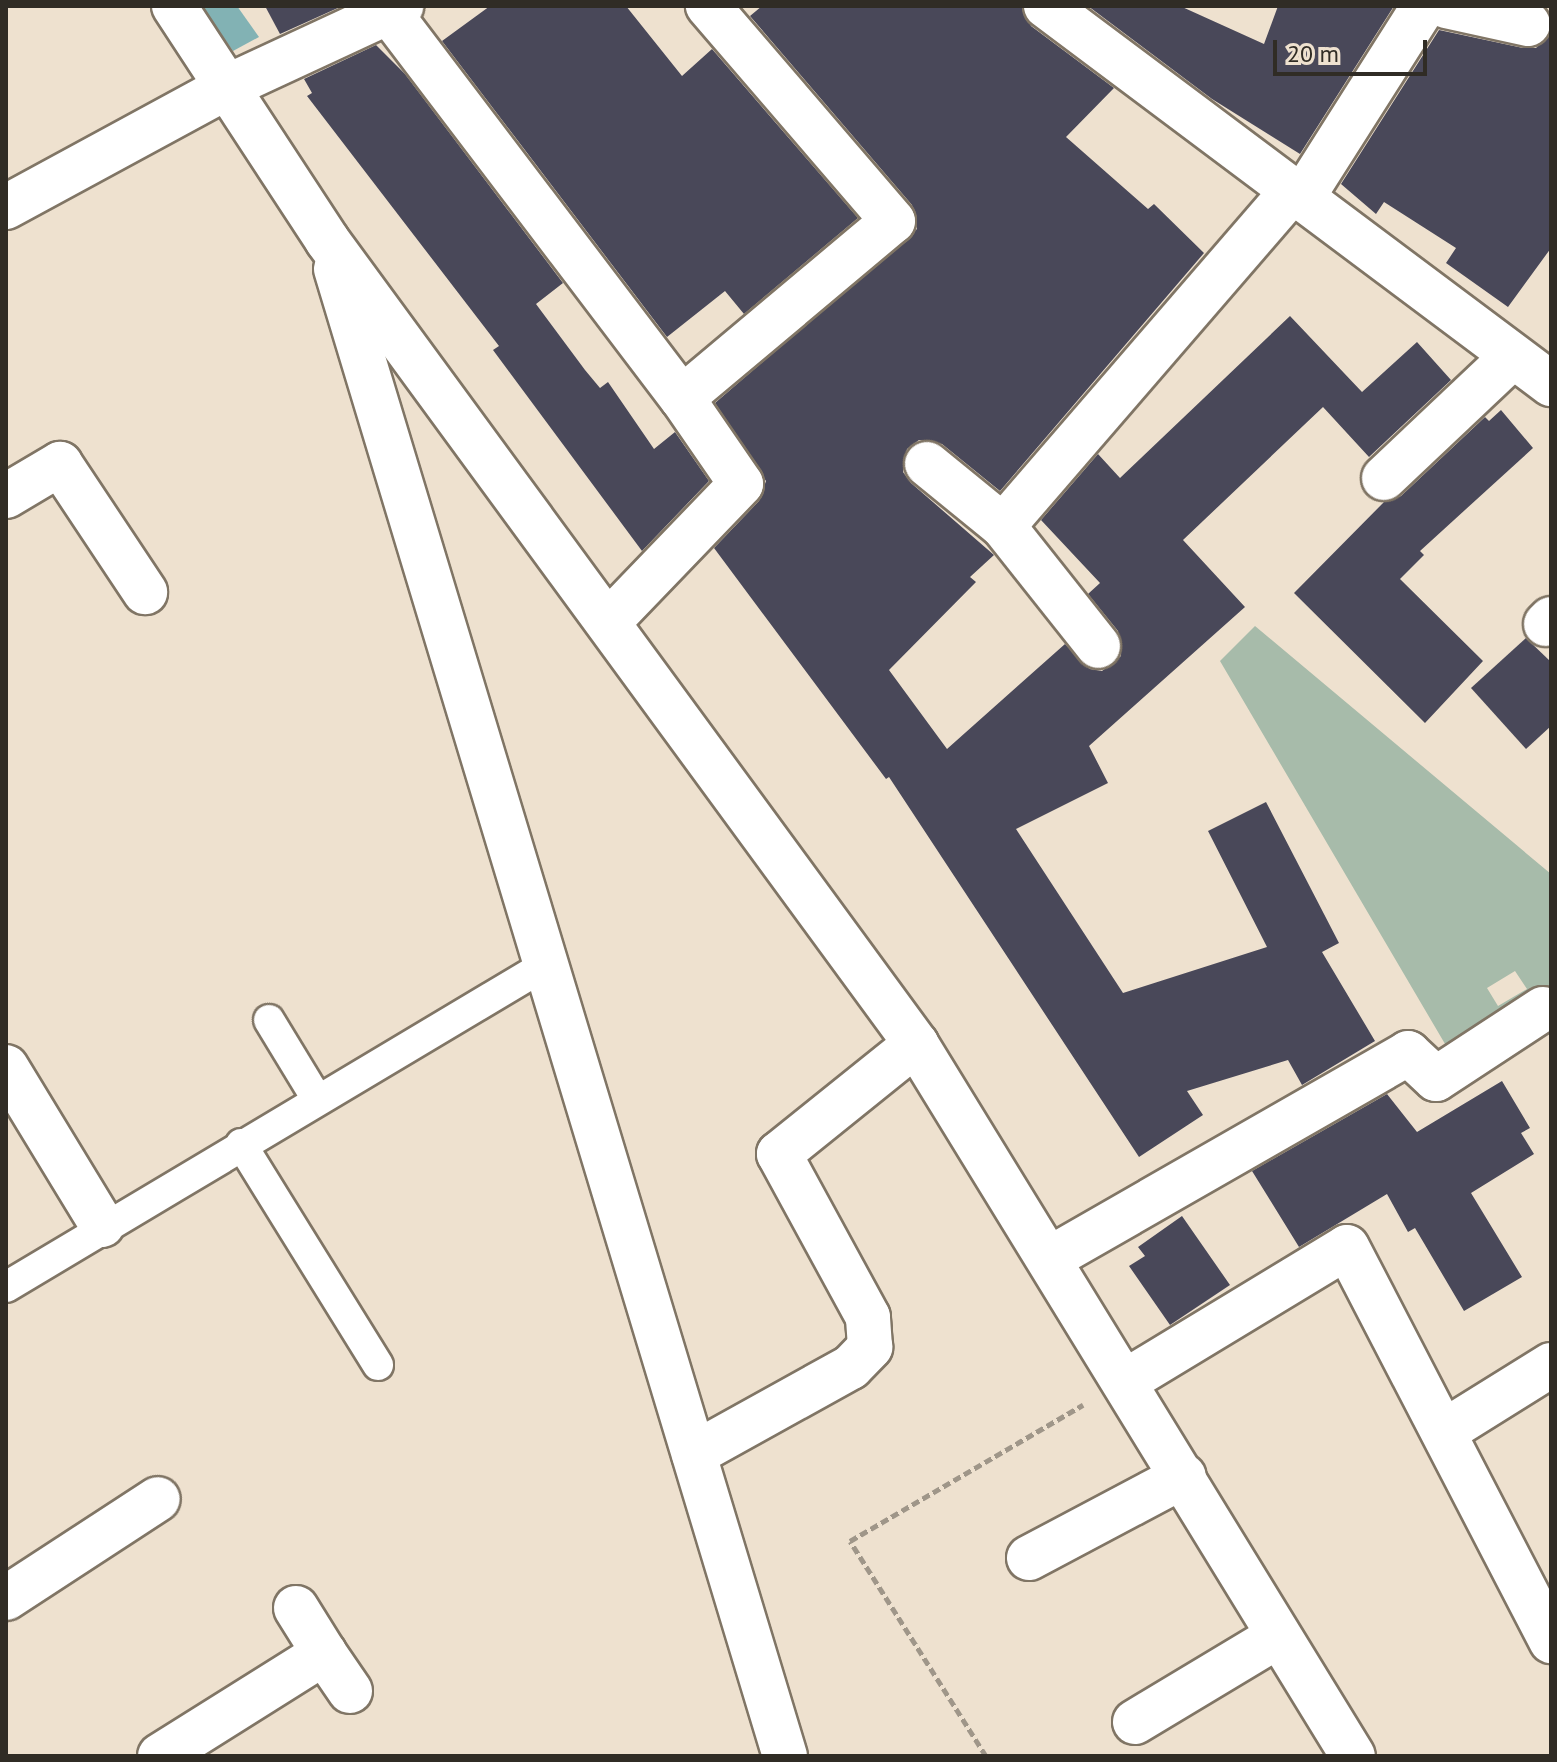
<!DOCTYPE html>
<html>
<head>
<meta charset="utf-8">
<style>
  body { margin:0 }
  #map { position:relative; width:1557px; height:1762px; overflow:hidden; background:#eee1cf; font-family:"PT Sans",sans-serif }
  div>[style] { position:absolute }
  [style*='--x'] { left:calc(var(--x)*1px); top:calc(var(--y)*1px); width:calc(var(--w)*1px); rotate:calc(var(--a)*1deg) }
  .green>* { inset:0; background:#a7bbaa }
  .water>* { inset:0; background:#82b2b4 }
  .building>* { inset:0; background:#494859 }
  .path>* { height:5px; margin-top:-2.5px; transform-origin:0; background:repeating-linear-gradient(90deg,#9f9689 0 8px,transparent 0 12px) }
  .roads { filter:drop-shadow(2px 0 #807565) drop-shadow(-2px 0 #807565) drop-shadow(0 2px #807565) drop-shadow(0 -2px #807565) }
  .service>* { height:30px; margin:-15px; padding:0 15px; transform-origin:15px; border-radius:15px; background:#fff }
  .minor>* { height:44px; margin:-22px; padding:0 22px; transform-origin:22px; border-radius:22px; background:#fff }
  span { translate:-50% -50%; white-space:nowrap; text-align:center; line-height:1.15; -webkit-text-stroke:8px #eee1cf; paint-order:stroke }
  .frame { position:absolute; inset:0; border:8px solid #302c25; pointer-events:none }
  .scale { position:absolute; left:1273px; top:40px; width:154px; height:36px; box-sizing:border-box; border:4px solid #302c25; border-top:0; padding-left:10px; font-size:24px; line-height:28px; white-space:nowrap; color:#302c25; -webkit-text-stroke:6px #eee1cf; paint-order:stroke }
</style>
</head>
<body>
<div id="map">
  <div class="green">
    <div style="clip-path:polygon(evenodd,1255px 626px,1551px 874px,1551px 986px,1448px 1049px,1220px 661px,1255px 626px,1515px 971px,1527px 989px,1498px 1006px,1487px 988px,1515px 971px)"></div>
  </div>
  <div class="water">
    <div style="clip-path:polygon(201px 6px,237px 6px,259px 37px,233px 51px)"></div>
  </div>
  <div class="building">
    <div style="clip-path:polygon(265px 6px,334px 6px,340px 7px,280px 34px)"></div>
    <div style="clip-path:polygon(490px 6px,626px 6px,682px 76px,712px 49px,858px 218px,744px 314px,725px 291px,667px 337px,442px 41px)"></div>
    <div style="clip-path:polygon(762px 6px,1022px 6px,1031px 26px,1114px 88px,1066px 137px,1148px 209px,1154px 204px,1204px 253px,1000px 491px,942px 444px,919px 440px,907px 449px,903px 472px,911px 483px,994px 555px,970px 577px,976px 582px,889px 670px,947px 749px,1065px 644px,1090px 669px,1102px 671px,1121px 656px,1118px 631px,1088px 594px,1100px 583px,1041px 520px,1098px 454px,1120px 478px,1290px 316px,1362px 392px,1417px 342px,1451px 380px,1369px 457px,1323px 407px,1183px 540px,1245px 607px,1089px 746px,1108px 783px,1016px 829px,1123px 993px,1267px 947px,1208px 831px,1266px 802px,1339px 943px,1322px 952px,1375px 1041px,1302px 1085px,1288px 1060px,1187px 1091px,1203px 1115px,1139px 1157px,889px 777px,886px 779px,714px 548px,759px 501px,766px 481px,715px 403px,917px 229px,912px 205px,750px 16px)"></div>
    <div style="clip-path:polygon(1088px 6px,1180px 6px,1264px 44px,1278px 6px,1394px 6px,1300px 154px,1212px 99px)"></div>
    <div style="clip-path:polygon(1439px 30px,1523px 48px,1536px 48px,1551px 32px,1551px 248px,1508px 307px,1446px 263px,1456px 248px,1384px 202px,1376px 214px,1341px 184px)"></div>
    <div style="clip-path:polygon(376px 45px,405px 74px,563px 283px,536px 304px,585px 370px,600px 388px,608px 382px,654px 449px,675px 432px,709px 481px,642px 551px,493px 350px,499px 346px,307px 96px,312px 93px,304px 79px)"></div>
    <div style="clip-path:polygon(1501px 410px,1533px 448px,1420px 551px,1424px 555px,1400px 579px,1483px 661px,1425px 723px,1294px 593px,1384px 502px,1401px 496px,1485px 417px,1489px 421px)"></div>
    <div style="clip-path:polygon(1526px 638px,1551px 662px,1551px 726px,1526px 749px,1471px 688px)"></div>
    <div style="clip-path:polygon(1502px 1081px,1530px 1128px,1521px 1133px,1534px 1154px,1471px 1193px,1522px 1277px,1464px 1311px,1415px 1228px,1408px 1232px,1387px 1194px,1299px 1247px,1252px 1171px,1387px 1094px,1417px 1132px)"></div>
    <div style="clip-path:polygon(1182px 1216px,1230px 1285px,1170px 1325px,1129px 1266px,1145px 1256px,1138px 1247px)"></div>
  </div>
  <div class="path">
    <div style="--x:986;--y:1756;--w:254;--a:-122.3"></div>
    <div style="--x:850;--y:1541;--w:270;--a:-30.3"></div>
  </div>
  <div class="roads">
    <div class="service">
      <div style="--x:269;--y:1020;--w:92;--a:58.7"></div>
      <div style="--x:241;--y:1144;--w:260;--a:58.2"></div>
      <div style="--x:6;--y:1287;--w:630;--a:-30.84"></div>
    </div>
    <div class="minor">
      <div style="--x:174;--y:6;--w:280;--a:56.8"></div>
      <div style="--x:327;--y:240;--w:997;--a:53.77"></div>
      <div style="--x:916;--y:1044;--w:835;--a:58.46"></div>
      <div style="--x:1046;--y:6;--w:631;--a:36.82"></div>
      <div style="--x:1446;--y:6;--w:84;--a:12.4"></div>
      <div style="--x:388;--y:11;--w:486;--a:52.8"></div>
      <div style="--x:682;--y:398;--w:104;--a:55.5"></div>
      <div style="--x:741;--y:484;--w:190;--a:133.9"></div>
      <div style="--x:1302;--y:198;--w:227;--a:-57.6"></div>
      <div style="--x:6;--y:207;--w:254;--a:-28.5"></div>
      <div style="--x:229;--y:86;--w:190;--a:-24.9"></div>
      <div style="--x:336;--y:269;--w:1553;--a:73.2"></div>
      <div style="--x:682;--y:398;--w:275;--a:-40"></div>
      <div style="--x:893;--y:221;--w:284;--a:-130.7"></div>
      <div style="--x:927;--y:464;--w:98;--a:39.2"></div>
      <div style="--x:1003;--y:526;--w:442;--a:-49.2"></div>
      <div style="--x:1384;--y:478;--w:175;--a:-43.4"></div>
      <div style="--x:6;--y:496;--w:63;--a:-30.7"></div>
      <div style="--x:60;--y:464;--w:154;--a:56.4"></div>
      <div style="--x:1003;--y:526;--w:153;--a:51.6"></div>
      <div style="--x:1546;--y:624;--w:7;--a:-45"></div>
      <div style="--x:6;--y:1067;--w:185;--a:58.7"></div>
      <div style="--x:1049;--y:1259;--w:414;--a:-29.8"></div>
      <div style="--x:1408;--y:1053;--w:38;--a:43"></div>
      <div style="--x:1436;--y:1079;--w:128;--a:-33.2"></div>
      <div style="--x:1126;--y:1381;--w:258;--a:-31.2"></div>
      <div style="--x:1347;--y:1247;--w:444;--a:62.6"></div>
      <div style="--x:1445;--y:1431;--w:125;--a:-31.9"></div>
      <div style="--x:694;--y:1454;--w:179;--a:-29"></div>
      <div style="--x:851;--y:1367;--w:28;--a:-46"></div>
      <div style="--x:870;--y:1347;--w:30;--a:-94"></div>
      <div style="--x:868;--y:1317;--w:186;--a:-118.6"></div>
      <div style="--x:779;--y:1154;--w:176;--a:-38.8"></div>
      <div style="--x:1029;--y:1558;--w:175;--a:-27.9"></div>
      <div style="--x:6;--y:1598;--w:181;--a:-33.1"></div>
      <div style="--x:296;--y:1608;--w:53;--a:58.1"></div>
      <div style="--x:1135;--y:1722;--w:167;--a:-31"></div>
      <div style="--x:160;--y:1756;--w:194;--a:-32.1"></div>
      <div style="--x:324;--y:1653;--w:46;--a:55.6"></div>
    </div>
  </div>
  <div class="frame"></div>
  <div class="scale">20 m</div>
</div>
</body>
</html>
